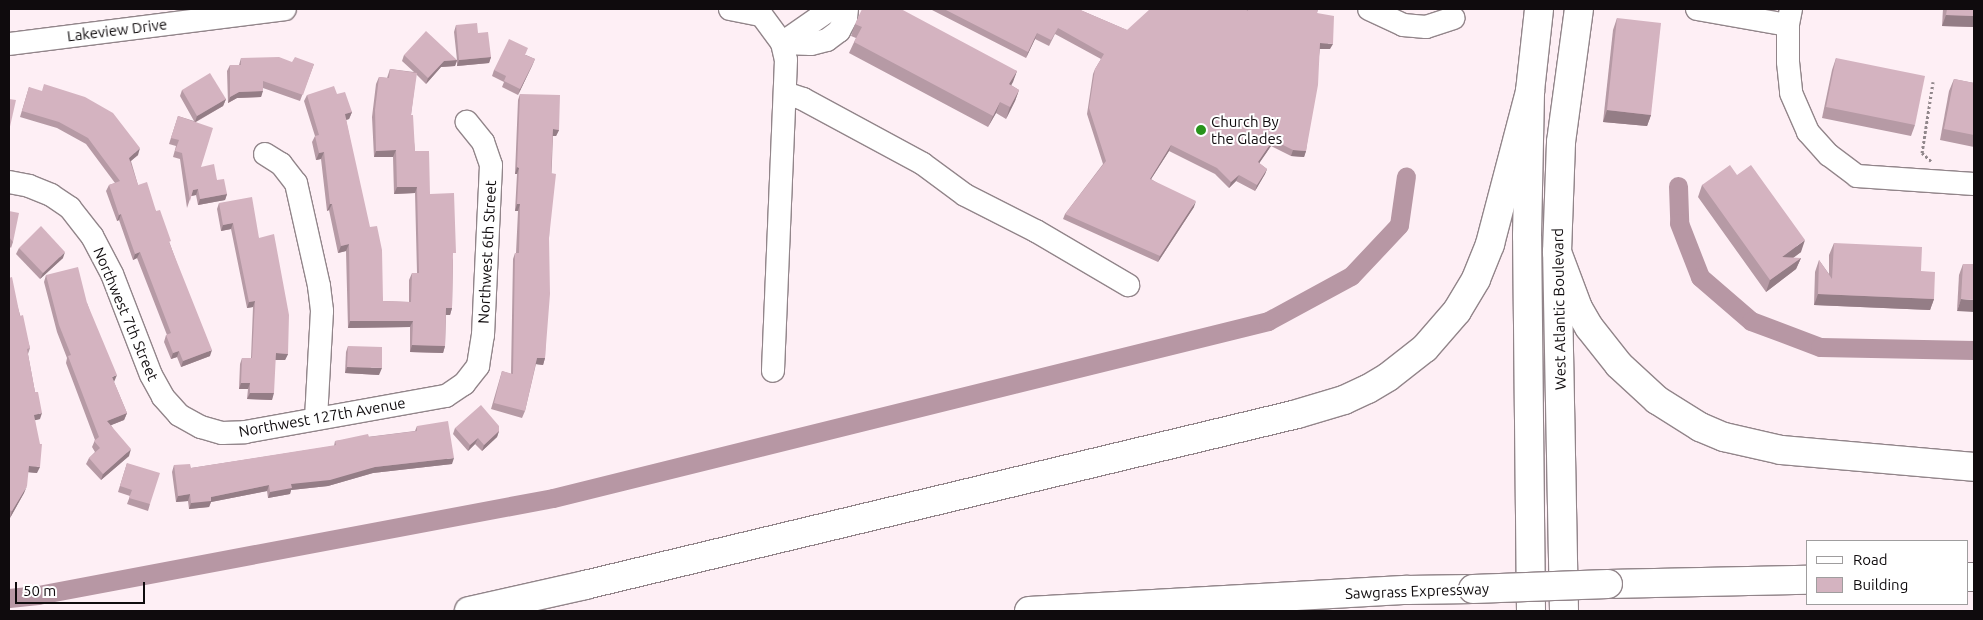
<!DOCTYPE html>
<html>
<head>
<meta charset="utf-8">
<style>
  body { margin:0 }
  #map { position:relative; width:1983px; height:620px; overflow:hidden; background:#feeff5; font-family:Ubuntu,sans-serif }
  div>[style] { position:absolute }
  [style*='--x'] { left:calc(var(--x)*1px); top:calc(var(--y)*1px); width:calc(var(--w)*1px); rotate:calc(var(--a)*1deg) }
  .canal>* { height:19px; margin:-9.5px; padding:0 9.5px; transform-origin:9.5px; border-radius:9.5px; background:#b797a4 }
  .path>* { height:3px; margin-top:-1.5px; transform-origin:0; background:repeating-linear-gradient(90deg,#91878b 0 2.5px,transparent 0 5px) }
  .roads { filter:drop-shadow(1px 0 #92858a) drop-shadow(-1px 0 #92858a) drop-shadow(0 1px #92858a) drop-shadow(0 -1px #92858a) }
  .minor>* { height:22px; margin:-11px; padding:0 11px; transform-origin:11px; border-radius:11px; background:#fff }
  .major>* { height:28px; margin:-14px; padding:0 14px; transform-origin:14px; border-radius:14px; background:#fff }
  .highway>* { height:28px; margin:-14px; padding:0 14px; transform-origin:14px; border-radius:14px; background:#fff }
  .bridges { filter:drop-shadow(1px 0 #92858a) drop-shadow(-1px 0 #92858a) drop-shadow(0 1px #92858a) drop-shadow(0 -1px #92858a) }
  .highway-bridge>* { height:28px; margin:-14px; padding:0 14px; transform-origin:14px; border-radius:14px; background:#fff }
  .wall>* { inset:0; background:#b69aa5 }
  .shaded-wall>* { inset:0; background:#947d86 }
  .building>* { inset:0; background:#d4b3c0 }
  .dots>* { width:14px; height:14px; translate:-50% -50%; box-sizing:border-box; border:2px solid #fff; border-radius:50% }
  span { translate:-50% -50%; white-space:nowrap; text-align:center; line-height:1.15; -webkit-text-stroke:4px #fff; paint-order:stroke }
  .street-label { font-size:15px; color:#0f0b0d }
  .poi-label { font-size:15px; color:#0f0b0d }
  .left { translate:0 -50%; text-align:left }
  .frame { position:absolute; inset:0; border:10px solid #0f0b0d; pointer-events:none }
  .legend { position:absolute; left:1806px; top:540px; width:162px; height:65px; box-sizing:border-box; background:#fff; border:1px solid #9f9d9e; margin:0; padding:6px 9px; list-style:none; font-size:15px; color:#0f0b0d }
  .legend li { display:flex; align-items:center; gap:10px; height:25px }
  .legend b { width:25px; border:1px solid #9f9d9e }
  .scale { position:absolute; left:15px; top:582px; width:130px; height:22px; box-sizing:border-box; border:2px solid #0f0b0d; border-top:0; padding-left:6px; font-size:15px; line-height:18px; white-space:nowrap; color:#0f0b0d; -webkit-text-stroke:4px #fff; paint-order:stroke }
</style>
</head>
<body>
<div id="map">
  <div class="canal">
    <div style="--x:1678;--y:186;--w:37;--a:88"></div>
    <div style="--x:1679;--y:223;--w:58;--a:68.7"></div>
    <div style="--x:1700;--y:277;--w:67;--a:40.8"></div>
    <div style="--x:1751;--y:321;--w:74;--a:20.6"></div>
    <div style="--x:1820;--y:347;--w:154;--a:1.1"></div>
    <div style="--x:9;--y:598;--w:29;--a:-6"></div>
    <div style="--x:38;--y:595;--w:524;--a:-10.67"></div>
    <div style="--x:553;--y:498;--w:737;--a:-13.9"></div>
    <div style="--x:1268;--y:321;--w:94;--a:-28.5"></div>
    <div style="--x:1351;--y:276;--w:70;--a:-46.7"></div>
    <div style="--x:1399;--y:225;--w:49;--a:-81.9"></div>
  </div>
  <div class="path">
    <div style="--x:1931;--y:161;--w:12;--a:-138"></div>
    <div style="--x:1922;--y:153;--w:72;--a:-81.2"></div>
  </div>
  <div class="roads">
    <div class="minor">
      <div style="--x:730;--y:9;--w:32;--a:11"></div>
      <div style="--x:757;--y:9;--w:42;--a:53.7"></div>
      <div style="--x:782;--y:43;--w:17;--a:77"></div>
      <div style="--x:786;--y:60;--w:311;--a:92.4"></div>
      <div style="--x:1369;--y:9;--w:38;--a:25"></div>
      <div style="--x:1403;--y:25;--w:23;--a:5"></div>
      <div style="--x:1426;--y:27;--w:29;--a:-18"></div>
      <div style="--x:1697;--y:9;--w:92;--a:10"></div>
      <div style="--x:1791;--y:9;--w:16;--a:101"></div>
      <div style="--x:1788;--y:25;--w:37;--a:90"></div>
      <div style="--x:1788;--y:62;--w:31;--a:84"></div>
      <div style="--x:1791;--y:93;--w:43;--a:66.4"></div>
      <div style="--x:1808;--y:132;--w:31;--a:48"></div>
      <div style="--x:1829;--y:155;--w:35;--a:37"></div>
      <div style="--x:1857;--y:176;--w:117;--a:3.9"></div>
      <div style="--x:782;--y:43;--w:29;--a:2"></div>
      <div style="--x:811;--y:44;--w:16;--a:-14"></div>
      <div style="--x:827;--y:40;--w:15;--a:-37"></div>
      <div style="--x:839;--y:31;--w:15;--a:-62"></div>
      <div style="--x:846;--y:18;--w:9;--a:-84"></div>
      <div style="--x:782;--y:43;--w:60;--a:-34.8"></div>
      <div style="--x:9;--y:44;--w:278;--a:-7.2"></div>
      <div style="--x:785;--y:93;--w:19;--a:18"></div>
      <div style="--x:803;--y:99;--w:136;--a:28.4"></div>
      <div style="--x:923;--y:164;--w:52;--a:36.4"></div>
      <div style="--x:965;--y:195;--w:80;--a:26.9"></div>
      <div style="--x:1036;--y:231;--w:107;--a:30.4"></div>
      <div style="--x:265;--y:154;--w:19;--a:32"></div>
      <div style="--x:281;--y:164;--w:24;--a:52"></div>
      <div style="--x:296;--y:183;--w:106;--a:77.4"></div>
      <div style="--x:319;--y:286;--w:25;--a:83"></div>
      <div style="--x:322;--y:311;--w:108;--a:93.2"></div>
      <div style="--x:9;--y:182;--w:20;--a:11"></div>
      <div style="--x:29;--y:186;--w:24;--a:22"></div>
      <div style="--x:51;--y:195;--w:23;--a:34"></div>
      <div style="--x:70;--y:208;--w:36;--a:52"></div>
      <div style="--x:92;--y:236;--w:43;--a:62.2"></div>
      <div style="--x:112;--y:274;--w:108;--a:68.9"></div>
      <div style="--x:151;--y:375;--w:25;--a:61"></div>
      <div style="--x:163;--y:397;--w:24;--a:48"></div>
      <div style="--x:179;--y:415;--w:25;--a:29"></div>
      <div style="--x:201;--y:427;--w:22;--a:16"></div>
      <div style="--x:222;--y:433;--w:23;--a:-2"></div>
      <div style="--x:245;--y:432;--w:204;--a:-10.2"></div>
      <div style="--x:446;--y:396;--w:22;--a:-34"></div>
      <div style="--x:464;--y:384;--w:23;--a:-52"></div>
      <div style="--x:478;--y:366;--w:31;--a:-81"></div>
      <div style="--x:483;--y:335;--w:170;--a:-87.3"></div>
      <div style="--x:491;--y:165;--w:24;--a:-109"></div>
      <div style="--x:483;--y:142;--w:26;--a:-129"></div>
    </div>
    <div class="major">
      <div style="--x:1531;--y:611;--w:375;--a:-90.6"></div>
      <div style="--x:1527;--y:236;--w:145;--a:-88.8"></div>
      <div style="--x:1530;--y:91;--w:82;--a:-83.7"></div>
      <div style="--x:1564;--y:611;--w:359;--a:-91.1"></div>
      <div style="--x:1557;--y:252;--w:110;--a:-87.9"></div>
      <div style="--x:1561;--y:142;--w:134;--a:-82.3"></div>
    </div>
    <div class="highway">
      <div style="--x:1557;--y:252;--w:60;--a:69.4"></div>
      <div style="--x:1578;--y:308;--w:22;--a:60"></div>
      <div style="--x:1589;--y:327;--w:48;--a:51.7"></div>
      <div style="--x:1619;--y:365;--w:52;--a:42.6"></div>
      <div style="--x:1657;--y:400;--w:51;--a:32.1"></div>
      <div style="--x:1700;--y:427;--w:26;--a:23"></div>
      <div style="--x:1724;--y:437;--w:58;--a:12.8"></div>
      <div style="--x:1781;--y:450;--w:194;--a:5"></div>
      <div style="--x:1967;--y:577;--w:7;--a:0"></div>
      <div style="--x:1608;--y:584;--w:199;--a:-1.2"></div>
      <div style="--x:469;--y:611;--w:119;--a:-12.6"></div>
      <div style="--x:585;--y:585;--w:732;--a:-13.5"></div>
      <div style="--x:1297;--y:414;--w:49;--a:-16.6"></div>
      <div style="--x:1344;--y:400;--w:26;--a:-25"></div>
      <div style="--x:1368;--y:389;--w:23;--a:-31"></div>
      <div style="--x:1388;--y:377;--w:47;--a:-38.1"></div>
      <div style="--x:1425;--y:348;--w:49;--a:-49.1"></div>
      <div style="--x:1457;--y:311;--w:37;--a:-59"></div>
      <div style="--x:1476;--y:279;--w:38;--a:-68"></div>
      <div style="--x:1490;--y:244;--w:158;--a:-75.3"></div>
      <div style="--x:1029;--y:611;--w:379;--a:-3.2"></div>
      <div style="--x:1407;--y:590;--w:66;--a:-0.9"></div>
    </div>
  </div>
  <div class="bridges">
    <div class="highway-bridge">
      <div style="--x:1473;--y:589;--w:135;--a:-2.1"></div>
    </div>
  </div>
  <div class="wall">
    <div style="clip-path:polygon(933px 9px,1078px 9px,1127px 30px,1247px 10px,1247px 9px,1318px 9px,1317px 13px,1330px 49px,1320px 49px,1306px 151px,1304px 157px,1291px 156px,1271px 146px,1259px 163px,1267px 169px,1265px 174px,1255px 191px,1236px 181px,1229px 188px,1215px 174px,1169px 151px,1151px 179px,1194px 207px,1158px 262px,1063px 219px,1065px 214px,1103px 164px,1087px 114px,1093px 74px,1095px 69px,1101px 59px,1055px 34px,1049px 46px,1035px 39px,1026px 58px,932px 10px)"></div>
    <div style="clip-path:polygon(1943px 9px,1974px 9px,1974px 27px,1942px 26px)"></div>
    <div style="clip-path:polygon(1617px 18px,1651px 115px,1647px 126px,1603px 122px,1613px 30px)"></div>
    <div style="clip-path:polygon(855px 24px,1017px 71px,1011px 85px,1019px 90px,1015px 101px,1006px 119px,996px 113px,988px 127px,849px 53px,856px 38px,851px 36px)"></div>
    <div style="clip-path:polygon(456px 25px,478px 33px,491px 57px,489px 63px,457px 66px,457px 61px,455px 66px,441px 67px,426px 84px,416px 74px,411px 115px,415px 151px,453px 260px,452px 308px,450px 315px,446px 315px,445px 346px,443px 353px,410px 352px,410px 327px,348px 328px,346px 251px,338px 253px,329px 210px,327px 211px,321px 159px,316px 160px,312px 142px,315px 136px,304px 101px,307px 95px,337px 94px,352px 112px,349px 119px,346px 120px,383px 301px,409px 302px,409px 280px,412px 273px,417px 273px,415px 193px,394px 194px,393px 157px,374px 157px,372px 117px,376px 84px,379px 77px,387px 78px,390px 69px,414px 72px,402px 61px,404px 55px,457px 60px,454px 32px)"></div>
    <div style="clip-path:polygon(526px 55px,535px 59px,518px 95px,502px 87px,504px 82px,492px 76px,494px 70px)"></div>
    <div style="clip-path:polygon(241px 58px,314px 64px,300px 101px,263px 88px,261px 97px,237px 98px,228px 103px,227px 71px,230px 65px,239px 65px)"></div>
    <div style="clip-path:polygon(1836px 58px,1915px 125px,1911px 136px,1822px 118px,1832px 70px)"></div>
    <div style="clip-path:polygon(1954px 79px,1974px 83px,1974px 147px,1940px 140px,1949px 91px)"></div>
    <div style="clip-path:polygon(29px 87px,138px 155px,131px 161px,138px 185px,156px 211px,170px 244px,210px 356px,181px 367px,177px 357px,171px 359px,164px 342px,166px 335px,167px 335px,137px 258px,133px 260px,119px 220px,117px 221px,106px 191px,109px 185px,115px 183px,86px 144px,57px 128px,20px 117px)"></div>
    <div style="clip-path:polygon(182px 90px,226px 99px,223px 106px,196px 122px,201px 167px,217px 180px,227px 194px,225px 200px,198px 205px,196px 195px,191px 196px,187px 208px,180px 159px,173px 157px,176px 146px,169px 144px,178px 116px,194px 121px,180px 96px)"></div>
    <div style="clip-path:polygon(520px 94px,559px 130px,556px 136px,553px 136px,549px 238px,545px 358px,543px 365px,536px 364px,525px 411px,522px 418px,491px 409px,502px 371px,511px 374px,513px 259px,515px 253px,516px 253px,518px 211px,515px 211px,517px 174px,515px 174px,518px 100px)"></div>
    <div style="clip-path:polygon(1737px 175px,1801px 252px,1793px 258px,1801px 258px,1796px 269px,1766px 292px,1698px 197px,1702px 185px)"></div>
    <div style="clip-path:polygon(219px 203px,259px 238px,288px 354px,285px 360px,275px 360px,272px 400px,247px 399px,248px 389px,239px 389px,240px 364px,242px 358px,251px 358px,253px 307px,247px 308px,231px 229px,221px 231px,217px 209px)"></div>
    <div style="clip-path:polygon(9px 211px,13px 242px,11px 248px,9px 246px)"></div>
    <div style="clip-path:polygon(1834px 243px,1921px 271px,1934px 299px,1930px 310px,1814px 305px,1815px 272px,1819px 260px,1829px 274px,1829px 255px)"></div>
    <div style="clip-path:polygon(19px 248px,63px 258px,40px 279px,16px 254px)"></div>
    <div style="clip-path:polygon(1963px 264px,1974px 264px,1957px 311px,1959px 275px)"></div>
    <div style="clip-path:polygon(46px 275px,87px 303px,114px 382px,127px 413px,124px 420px,111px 425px,129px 456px,101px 480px,86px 464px,89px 458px,95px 452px,92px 447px,95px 440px,66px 363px,67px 358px,57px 332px,44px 282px)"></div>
    <div style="clip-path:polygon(9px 278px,30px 348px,28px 354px,40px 419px,35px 420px,37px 473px,28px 472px,24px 493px,10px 518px,9px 517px)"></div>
    <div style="clip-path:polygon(348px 346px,379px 375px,345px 373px,346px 352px)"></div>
    <div style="clip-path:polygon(417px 426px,452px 464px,373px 473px,328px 486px,291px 490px,290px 494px,268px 498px,267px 491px,211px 502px,209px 507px,189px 509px,188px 501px,176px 502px,172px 472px,174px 465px,191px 468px,334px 446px,335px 441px,415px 431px)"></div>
    <div style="clip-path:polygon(455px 428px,499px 431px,497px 437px,482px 451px,475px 444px,468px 451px,453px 434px)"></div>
    <div style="clip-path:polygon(127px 463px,150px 504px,148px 511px,127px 504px,130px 496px,118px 492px)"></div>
  </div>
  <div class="shaded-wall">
    <div style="clip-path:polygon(1946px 15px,1974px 16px,1974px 27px,1942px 26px)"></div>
    <div style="clip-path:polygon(1037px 33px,1035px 39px,1026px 58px,1028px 52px)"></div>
    <div style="clip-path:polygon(1320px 43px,1333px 44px,1330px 49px,1318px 49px)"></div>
    <div style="clip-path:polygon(491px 57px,489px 63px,457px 66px,459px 60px)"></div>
    <div style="clip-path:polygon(535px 59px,532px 66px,518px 95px,520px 89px)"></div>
    <div style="clip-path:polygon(457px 60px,455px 66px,441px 67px,426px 84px,428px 78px,444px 61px)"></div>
    <div style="clip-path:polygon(1017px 71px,1013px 82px,1005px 96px,1009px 84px)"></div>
    <div style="clip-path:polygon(1019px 90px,1015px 101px,1006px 119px,1010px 107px)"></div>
    <div style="clip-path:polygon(263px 91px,261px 97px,237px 98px,228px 103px,230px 97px,239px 92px)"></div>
    <div style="clip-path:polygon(226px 99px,223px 106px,195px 122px,197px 116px)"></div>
    <div style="clip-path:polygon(1000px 102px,996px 113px,988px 127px,993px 116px)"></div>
    <div style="clip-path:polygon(1607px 110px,1651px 115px,1647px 126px,1603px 122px)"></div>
    <div style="clip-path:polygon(352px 112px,349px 119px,342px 121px,345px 114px)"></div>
    <div style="clip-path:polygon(553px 129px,559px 130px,556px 136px,551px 136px)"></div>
    <div style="clip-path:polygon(1273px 140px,1271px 146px,1256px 168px,1258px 162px)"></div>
    <div style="clip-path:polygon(1171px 145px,1169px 151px,1148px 184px,1150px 179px)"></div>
    <div style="clip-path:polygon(140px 148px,138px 155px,127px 164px,129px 158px)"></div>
    <div style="clip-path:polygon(396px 150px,393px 157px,374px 157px,376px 151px)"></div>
    <div style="clip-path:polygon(1293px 150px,1306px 151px,1304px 157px,1291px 156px)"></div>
    <div style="clip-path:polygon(324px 152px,321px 159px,316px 160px,319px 153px)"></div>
    <div style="clip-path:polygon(517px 167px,519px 168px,517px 174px,515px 174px)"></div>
    <div style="clip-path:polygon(1267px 169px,1265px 174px,1255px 191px,1257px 185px)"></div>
    <div style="clip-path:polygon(1239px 175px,1236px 181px,1229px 188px,1231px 182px)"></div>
    <div style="clip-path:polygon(397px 187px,417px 187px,415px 193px,394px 194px)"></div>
    <div style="clip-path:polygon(198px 189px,196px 195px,191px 196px,193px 190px)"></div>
    <div style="clip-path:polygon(227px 194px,225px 200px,198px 205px,200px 199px)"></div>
    <div style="clip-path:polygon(1196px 201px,1194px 207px,1158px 262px,1160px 256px)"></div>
    <div style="clip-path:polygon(330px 204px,332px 204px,329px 210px,327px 211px)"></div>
    <div style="clip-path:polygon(517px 204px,520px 204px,518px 211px,515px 211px)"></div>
    <div style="clip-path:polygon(121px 214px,119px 220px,117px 221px,119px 215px)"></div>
    <div style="clip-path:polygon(233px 223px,231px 229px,221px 231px,223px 225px)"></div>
    <div style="clip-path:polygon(1805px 240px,1801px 252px,1778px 269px,1782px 257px)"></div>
    <div style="clip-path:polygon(349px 244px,346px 251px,338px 253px,341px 246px)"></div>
    <div style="clip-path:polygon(65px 252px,63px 258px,40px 279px,43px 273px)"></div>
    <div style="clip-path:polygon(140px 252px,137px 258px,133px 260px,135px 254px)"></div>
    <div style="clip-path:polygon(1801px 258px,1796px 269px,1766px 292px,1770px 280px)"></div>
    <div style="clip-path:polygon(1818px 294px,1934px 299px,1930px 310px,1814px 305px)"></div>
    <div style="clip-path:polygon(1961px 299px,1974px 300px,1974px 312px,1957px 311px)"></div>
    <div style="clip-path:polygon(255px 301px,253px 307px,247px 308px,249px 302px)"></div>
    <div style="clip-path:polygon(446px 308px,452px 308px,450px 315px,444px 315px)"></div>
    <div style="clip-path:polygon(350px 321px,413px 321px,410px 327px,348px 328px)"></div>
    <div style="clip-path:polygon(412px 345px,445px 346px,443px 353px,410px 352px)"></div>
    <div style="clip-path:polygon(212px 350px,210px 356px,181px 367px,183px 361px)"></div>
    <div style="clip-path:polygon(179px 351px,177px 357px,171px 359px,173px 353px)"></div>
    <div style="clip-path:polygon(276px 353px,288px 354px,285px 360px,273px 360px)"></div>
    <div style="clip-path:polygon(537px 358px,545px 358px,543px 365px,535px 364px)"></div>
    <div style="clip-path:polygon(347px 367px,382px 368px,379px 375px,345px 373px)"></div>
    <div style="clip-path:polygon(117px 375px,114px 382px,112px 377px)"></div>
    <div style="clip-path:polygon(241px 383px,250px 383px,248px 389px,239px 389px)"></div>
    <div style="clip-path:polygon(250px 393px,274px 393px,272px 400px,247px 399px)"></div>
    <div style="clip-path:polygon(42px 413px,40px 419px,32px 421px,34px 415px)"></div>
    <div style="clip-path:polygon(127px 413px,124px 420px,104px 428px,107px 421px)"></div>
    <div style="clip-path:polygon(499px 431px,497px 437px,482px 451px,484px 445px)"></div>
    <div style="clip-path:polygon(478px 438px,475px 444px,468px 451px,470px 445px)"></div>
    <div style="clip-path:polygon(131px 449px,129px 456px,101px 480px,103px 474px)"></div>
    <div style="clip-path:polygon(454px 458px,452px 464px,373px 473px,328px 486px,291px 490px,290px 494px,268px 498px,270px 492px,291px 484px,375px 467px)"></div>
    <div style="clip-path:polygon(29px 466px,40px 467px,37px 473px,26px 472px)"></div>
    <div style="clip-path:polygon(269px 485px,267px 491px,211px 502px,209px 507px,189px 509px,191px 503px,211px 497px)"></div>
    <div style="clip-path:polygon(27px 486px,24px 493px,10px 518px,12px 511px)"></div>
    <div style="clip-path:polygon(190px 494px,188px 501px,176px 502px,178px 496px)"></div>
  </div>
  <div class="building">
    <div style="clip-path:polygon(862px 9px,867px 9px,870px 10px,871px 9px,901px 9px,1017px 71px,1009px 84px,1019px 90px,1010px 107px,1000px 102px,993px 116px,854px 42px,862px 27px,855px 24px)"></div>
    <div style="clip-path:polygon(944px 9px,1078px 9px,1127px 30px,1150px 9px,1245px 9px,1248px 11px,1248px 9px,1318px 9px,1317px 13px,1334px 16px,1333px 44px,1320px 43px,1318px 85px,1306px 151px,1293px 150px,1273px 140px,1258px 162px,1267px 169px,1257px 185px,1239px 175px,1231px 182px,1217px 168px,1171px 145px,1150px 179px,1196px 201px,1160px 256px,1065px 214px,1106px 161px,1089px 108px,1095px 69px,1104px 54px,1058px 28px,1051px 40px,1037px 33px,1028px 52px)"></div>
    <div style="clip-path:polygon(1947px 9px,1974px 9px,1974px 16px,1946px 15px)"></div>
    <div style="clip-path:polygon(1617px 18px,1661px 23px,1651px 115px,1607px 110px)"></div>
    <div style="clip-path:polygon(477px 23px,478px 33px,488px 32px,491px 57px,459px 60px,456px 25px)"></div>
    <div style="clip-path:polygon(426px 31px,457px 60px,444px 61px,428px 78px,404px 55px)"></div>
    <div style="clip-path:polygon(509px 39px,528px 48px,525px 55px,535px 59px,520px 89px,504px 81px,506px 76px,494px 70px)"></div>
    <div style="clip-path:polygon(279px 57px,292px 62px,295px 57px,314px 64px,303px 95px,263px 81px,263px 91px,239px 92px,230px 97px,230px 65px,241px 65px,241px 58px)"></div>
    <div style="clip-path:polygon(1836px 58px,1925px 76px,1915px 125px,1826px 107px)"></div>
    <div style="clip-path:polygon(390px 69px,417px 73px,411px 115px,413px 115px,415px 151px,429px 151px,430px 194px,454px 193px,456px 253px,453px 253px,452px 308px,446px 308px,445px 346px,412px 345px,413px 321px,350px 321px,349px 244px,341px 246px,332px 204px,330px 204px,324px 152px,319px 153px,315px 136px,319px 135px,307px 95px,334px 86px,337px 94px,345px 92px,352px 112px,345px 114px,370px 227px,377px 226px,382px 250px,383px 301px,411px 302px,412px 273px,419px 273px,417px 187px,397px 187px,396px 150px,376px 151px,375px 110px,379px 77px,389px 78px)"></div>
    <div style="clip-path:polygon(210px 73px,226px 99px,197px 116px,182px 90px)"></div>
    <div style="clip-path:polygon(1954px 79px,1974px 83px,1974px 135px,1944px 129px)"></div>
    <div style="clip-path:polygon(44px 84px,85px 97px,113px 113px,140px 148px,129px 158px,138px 185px,147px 182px,156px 211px,160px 210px,171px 241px,169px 242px,212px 350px,183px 361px,179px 351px,173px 353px,166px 335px,171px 333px,140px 252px,135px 254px,121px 214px,119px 215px,109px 185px,120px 181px,88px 138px,59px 122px,22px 111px,29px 87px,42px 91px)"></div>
    <div style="clip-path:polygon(520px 94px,560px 95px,559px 130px,553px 129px,551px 173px,556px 174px,549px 238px,550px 294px,545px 358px,537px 358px,525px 411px,494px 403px,502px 371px,513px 374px,515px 253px,519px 253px,520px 204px,517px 204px,519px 168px,517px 167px)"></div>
    <div style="clip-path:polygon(9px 99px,16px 100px,9px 131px)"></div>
    <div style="clip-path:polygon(178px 116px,213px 128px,201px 167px,214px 164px,217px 180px,224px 179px,227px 194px,200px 199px,198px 189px,193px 190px,190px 201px,182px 153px,175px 151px,179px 140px,171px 138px)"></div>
    <div style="clip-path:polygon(1730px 165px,1737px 175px,1751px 165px,1805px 240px,1782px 257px,1801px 258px,1770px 280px,1702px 185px)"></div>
    <div style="clip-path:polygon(252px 197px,259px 238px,274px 234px,289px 315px,288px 354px,276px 353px,274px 393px,250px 393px,250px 383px,241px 383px,242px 358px,252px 358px,255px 301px,249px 302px,233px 223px,223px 225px,219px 203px)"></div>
    <div style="clip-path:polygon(9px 211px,19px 213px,13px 242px,9px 237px)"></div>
    <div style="clip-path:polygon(41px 226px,65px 252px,43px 273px,19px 248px)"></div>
    <div style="clip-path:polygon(1834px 243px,1922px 247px,1921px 271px,1935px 272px,1934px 299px,1818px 294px,1819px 260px,1832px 279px)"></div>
    <div style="clip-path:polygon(1963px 264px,1974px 264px,1974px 300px,1961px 299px)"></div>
    <div style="clip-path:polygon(78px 267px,87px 303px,117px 375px,112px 377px,127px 413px,107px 421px,131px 449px,103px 474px,89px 458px,100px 448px,94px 441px,99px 437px,68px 356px,71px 355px,59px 325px,46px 275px)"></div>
    <div style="clip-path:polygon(12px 277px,20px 316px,23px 315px,30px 348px,27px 349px,35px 392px,38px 392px,42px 413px,34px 415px,40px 444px,42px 444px,40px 467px,29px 466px,27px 486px,12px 511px,9px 510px,9px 278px)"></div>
    <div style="clip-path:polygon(348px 346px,382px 347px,382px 368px,347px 367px)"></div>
    <div style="clip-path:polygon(481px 405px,499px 426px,499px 431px,484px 445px,478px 438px,470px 445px,455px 428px)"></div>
    <div style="clip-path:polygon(448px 421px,454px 458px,375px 467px,330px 480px,291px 484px,292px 488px,270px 492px,269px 485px,211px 497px,211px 501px,191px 503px,190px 494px,178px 496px,174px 465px,190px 464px,191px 468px,336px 445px,335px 441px,368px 434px,369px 437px,417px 431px,417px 426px)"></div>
    <div style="clip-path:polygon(127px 463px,160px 473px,150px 504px,129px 498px,132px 490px,120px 486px)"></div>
  </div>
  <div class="dots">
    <div style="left:1201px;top:130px;background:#28931a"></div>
  </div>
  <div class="street-label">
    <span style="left:117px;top:30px;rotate:-7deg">Lakeview Drive</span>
    <span style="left:487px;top:252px;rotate:-87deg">Northwest 6th Street</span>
    <span style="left:1559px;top:309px;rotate:-91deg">West Atlantic Boulevard</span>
    <span style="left:126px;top:314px;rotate:67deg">Northwest 7th Street</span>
    <span style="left:322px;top:417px;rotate:-10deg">Northwest 127th Avenue</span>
    <span style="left:1417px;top:591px;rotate:-2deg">Sawgrass Expressway</span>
  </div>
  <div class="poi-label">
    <span class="left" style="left:1211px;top:130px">Church By<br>the Glades</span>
  </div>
  <div class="frame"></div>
  <ul class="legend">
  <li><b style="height:6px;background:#fff"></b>Road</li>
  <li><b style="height:14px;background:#d4b3c0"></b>Building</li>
  </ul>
  <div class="scale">50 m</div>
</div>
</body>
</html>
